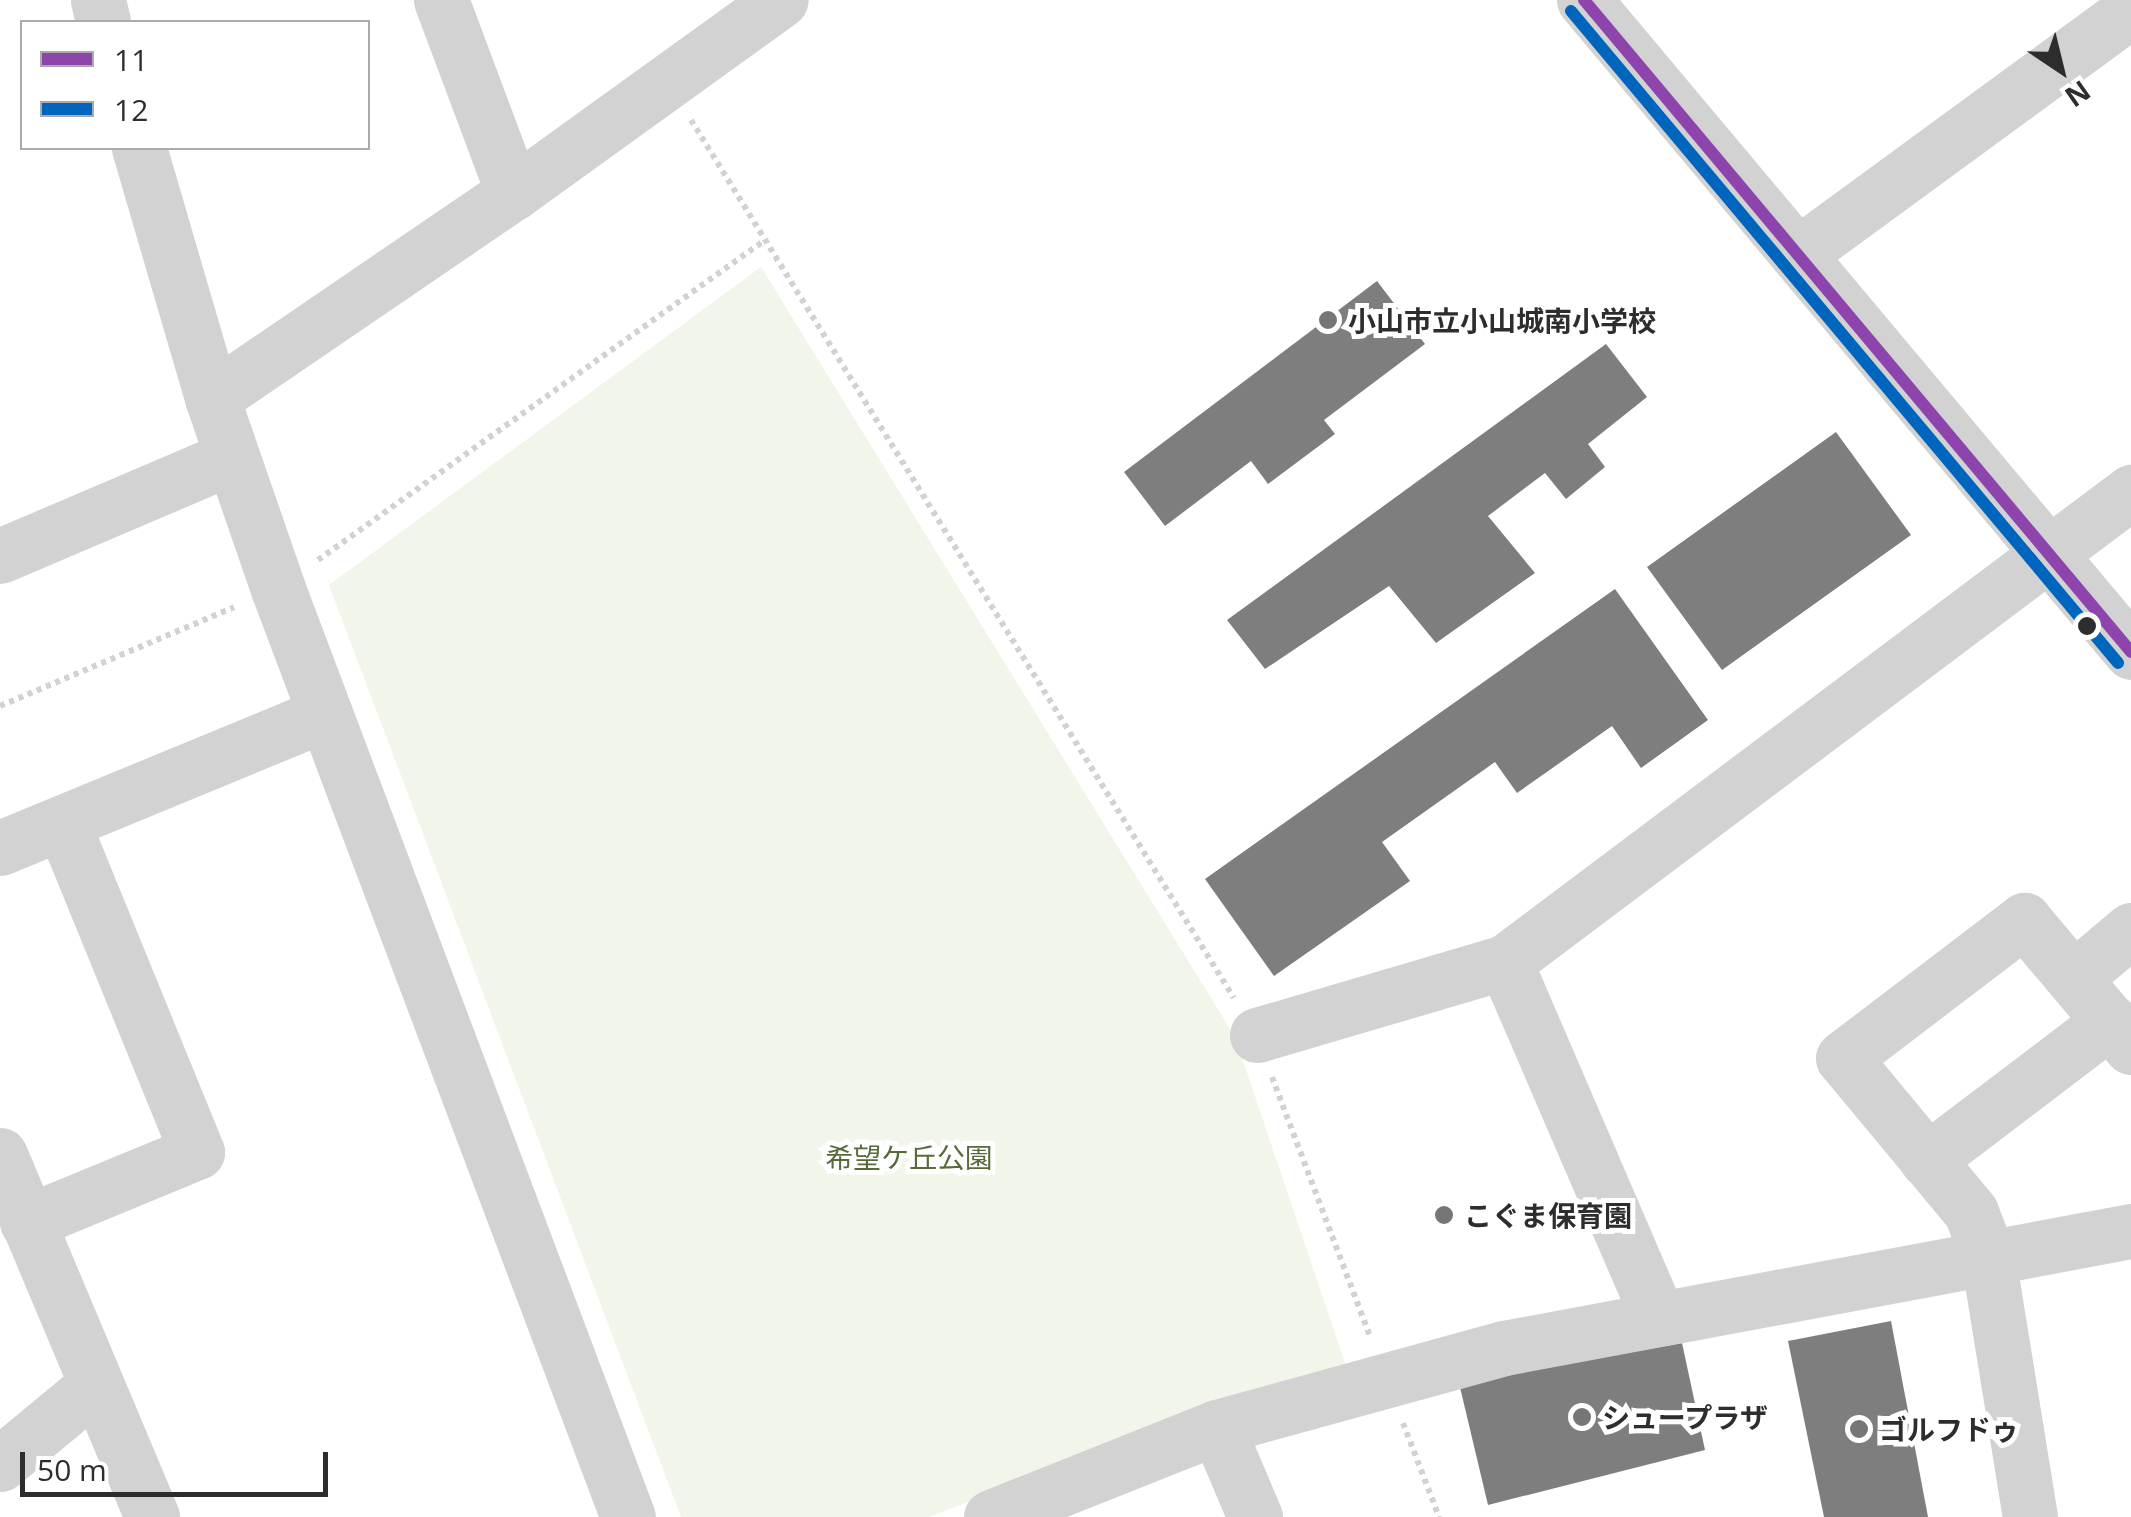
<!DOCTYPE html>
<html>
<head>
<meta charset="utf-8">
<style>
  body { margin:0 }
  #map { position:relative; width:2131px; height:1517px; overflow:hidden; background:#fff; font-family:"Open Sans","Noto Sans JP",sans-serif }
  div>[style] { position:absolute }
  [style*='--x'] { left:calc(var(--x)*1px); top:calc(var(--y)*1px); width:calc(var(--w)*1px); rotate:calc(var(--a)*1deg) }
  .green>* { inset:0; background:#f1f5ea }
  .building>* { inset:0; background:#7e7e7e }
  .path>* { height:6px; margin-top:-3px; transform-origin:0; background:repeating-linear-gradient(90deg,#d2d2d2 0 5px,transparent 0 10px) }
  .minor>* { height:55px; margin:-27.5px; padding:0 27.5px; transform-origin:27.5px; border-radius:27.5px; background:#d2d2d2 }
  .bus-1>* { height:12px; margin:-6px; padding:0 6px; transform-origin:6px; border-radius:6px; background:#8e44ad }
  .bus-2>* { height:12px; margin:-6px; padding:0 6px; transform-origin:6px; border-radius:6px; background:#0065bd }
  .dots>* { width:28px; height:28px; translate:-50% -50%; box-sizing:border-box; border:5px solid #fff; border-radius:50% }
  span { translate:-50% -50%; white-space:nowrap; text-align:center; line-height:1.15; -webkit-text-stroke:10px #fff; paint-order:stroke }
  .poi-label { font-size:28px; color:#2d2d2d; font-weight:700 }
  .left { translate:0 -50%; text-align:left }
  .park-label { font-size:28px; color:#576b38 }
  .legend { position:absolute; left:20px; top:20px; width:350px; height:130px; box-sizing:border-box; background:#fff; border:2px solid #ababab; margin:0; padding:12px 18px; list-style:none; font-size:30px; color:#2d2d2d }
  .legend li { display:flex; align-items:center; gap:20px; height:50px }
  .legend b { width:50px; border:2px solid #ababab }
  .north { position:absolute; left:2011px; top:20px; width:100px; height:100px; -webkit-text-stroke:8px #fff; paint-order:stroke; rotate:145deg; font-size:28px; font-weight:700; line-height:40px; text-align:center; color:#2d2d2d }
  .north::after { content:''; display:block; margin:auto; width:35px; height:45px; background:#2d2d2d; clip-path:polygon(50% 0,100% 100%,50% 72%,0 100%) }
  .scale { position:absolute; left:20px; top:1452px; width:308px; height:45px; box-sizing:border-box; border:5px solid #2d2d2d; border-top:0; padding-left:12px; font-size:30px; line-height:35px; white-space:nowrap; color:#2d2d2d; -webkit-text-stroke:8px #fff; paint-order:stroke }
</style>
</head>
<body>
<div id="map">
  <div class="green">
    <div style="clip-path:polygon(761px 267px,1235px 1037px,1349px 1375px,1213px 1408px,929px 1517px,681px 1517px,329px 585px)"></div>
  </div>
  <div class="building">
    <div style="clip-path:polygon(1377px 281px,1425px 344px,1324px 420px,1335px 434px,1268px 484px,1251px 461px,1165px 526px,1124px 472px)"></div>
    <div style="clip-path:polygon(1606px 344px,1647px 397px,1588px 444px,1605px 467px,1566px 499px,1545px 473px,1488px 516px,1535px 573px,1436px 643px,1389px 586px,1265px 669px,1227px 620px)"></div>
    <div style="clip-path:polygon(1836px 432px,1911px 535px,1722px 670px,1647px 567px)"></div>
    <div style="clip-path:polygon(1615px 589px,1708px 720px,1641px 768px,1612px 726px,1517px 793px,1495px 762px,1382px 842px,1410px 881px,1274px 976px,1205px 879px)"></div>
    <div style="clip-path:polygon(1891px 1321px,1928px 1517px,1824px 1517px,1788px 1341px)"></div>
    <div style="clip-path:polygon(1682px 1343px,1705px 1450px,1488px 1505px,1459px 1383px)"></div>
  </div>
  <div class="path">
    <div style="--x:691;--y:120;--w:1032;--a:58.27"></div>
    <div style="--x:318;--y:560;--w:550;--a:-35.6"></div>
    <div style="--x:0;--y:706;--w:254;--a:-22.9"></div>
    <div style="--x:1272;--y:1077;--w:277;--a:69.3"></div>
    <div style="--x:1403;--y:1423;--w:101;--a:69"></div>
  </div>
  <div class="minor">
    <div style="--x:98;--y:0;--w:23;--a:77"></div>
    <div style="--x:441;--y:0;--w:206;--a:69.5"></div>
    <div style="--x:1584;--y:0;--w:851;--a:50"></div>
    <div style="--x:139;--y:148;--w:260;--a:73.7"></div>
    <div style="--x:212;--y:398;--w:202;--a:70.9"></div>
    <div style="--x:278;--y:589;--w:992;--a:69.34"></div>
    <div style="--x:1798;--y:254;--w:413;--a:-36.2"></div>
    <div style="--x:212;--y:398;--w:364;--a:-34.3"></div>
    <div style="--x:513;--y:193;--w:330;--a:-35.8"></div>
    <div style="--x:0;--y:556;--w:252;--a:-23.1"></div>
    <div style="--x:0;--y:848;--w:349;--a:-22.4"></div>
    <div style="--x:1505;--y:962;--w:387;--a:66.7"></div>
    <div style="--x:2075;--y:977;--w:73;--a:-40"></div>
    <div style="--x:1257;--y:1035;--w:259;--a:-16.4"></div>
    <div style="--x:1505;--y:962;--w:783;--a:-36.9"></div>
    <div style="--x:0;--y:1155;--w:393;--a:67.2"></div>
    <div style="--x:1927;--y:1160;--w:230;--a:-37.2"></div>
    <div style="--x:27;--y:1222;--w:184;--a:-22.4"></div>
    <div style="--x:197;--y:1152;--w:355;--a:-112.2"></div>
    <div style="--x:1217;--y:1427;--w:98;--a:67.1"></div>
    <div style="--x:0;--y:1464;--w:124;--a:-39.7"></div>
    <div style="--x:991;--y:1517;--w:243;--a:-21.7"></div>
    <div style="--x:1217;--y:1427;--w:298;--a:-15.4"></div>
    <div style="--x:1504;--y:1348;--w:638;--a:-10.57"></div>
    <div style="--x:2030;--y:1517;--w:263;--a:-99.2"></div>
    <div style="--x:1988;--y:1257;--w:48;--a:-110.7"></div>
    <div style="--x:1971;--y:1212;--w:200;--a:-129.7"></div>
    <div style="--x:1843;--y:1058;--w:228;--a:-37.3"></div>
    <div style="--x:2024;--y:920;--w:166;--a:49.9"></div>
  </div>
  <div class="bus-1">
    <div style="--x:1584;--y:0;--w:851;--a:50"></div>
  </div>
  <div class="bus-2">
    <div style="--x:1571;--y:11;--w:851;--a:50"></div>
  </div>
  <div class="dots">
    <div style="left:1328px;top:320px;background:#767676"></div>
    <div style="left:2087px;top:626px;background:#2d2d2d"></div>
    <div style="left:1444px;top:1215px;background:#767676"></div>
    <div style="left:1582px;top:1417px;background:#767676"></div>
    <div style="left:1859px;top:1429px;background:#767676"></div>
  </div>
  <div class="poi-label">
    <span class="left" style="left:1348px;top:320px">小山市立小山城南小学校</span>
    <span class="left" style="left:1464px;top:1215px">こぐま保育園</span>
    <span class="left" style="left:1602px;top:1417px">シュープラザ</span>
    <span class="left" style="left:1879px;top:1429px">ゴルフドゥ</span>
  </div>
  <div class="park-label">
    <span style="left:909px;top:1157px">希望ケ丘公園</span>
  </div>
  <ul class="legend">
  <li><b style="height:12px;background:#8e44ad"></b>11</li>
  <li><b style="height:12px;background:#0065bd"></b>12</li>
  </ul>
  <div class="north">N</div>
  <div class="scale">50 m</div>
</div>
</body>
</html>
